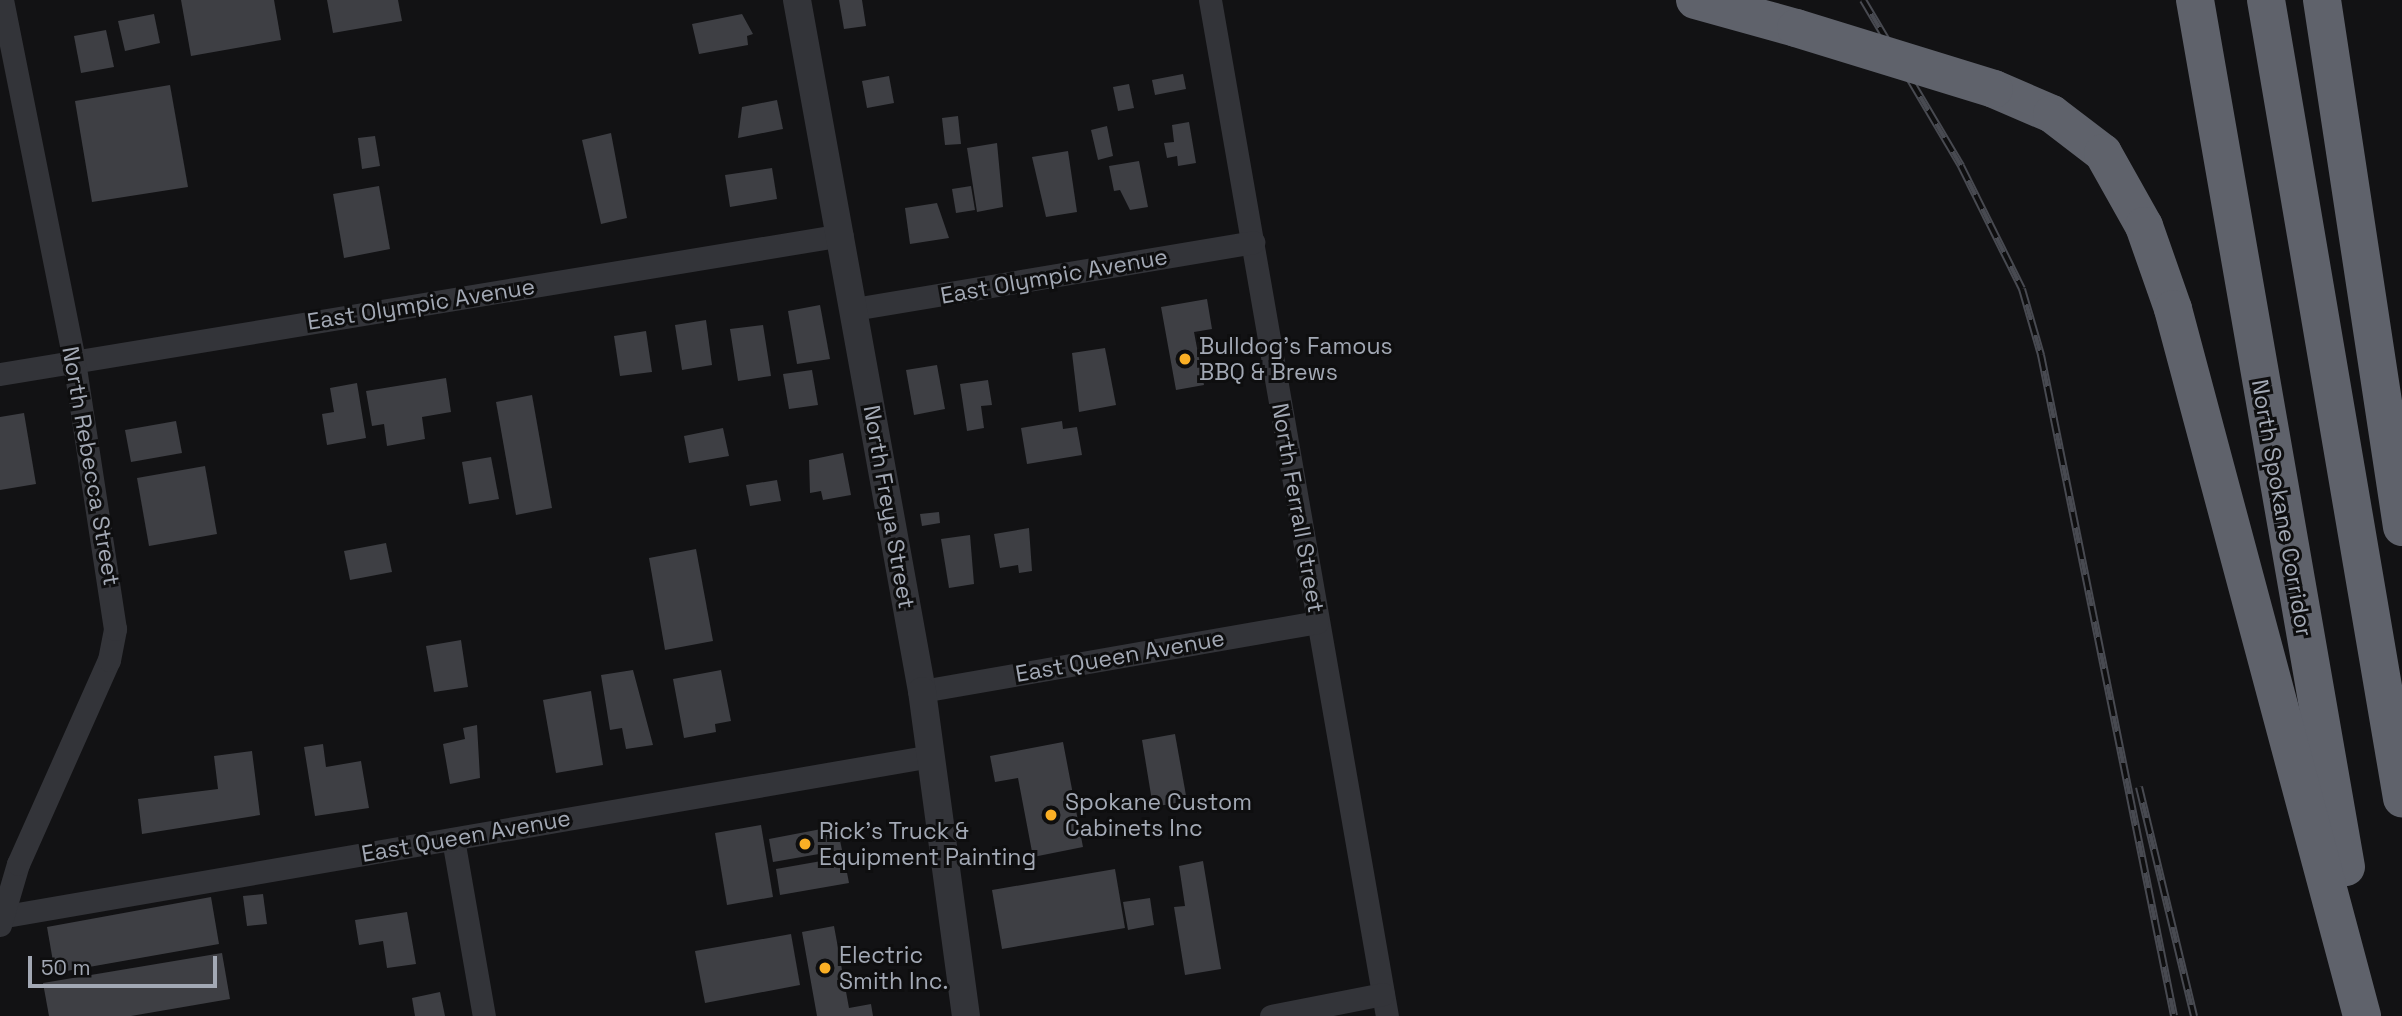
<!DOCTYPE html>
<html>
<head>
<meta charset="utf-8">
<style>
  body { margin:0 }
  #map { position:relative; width:2402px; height:1016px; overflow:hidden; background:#121214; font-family:"Space Grotesk",sans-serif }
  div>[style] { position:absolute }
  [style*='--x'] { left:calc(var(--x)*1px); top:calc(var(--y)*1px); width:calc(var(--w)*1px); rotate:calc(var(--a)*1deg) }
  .building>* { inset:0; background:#3e3f44 }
  .minor>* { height:23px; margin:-11.5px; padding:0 11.5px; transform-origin:11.5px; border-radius:11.5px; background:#333439 }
  .tertiary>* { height:28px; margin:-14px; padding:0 14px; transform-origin:14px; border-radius:14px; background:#333439 }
  .motorway>* { height:38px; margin:-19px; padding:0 19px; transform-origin:19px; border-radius:19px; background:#5f626b }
  .rail>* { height:8px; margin-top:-4px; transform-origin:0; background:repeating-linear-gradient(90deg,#0e0e0f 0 16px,#484a51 0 32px); box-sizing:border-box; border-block:2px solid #484a51 }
  .motorway-bridge>* { height:38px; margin:-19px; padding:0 19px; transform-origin:19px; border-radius:19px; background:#5f626b }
  .dots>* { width:19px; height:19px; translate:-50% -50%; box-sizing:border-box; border:4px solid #0e0e0f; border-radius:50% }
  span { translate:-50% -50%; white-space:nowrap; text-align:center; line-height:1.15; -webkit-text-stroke:6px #0e0e0f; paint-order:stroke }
  .street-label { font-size:23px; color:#a3a9b5 }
  .poi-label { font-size:23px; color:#a3a9b5 }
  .left { translate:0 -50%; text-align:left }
  .scale { position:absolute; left:28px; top:956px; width:189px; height:32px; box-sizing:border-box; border:4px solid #a3a9b5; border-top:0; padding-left:9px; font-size:21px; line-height:24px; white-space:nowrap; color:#a3a9b5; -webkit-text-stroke:5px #0e0e0f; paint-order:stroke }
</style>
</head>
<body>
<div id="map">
  <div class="building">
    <div style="clip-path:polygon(181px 0,274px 0,281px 40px,191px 56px)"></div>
    <div style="clip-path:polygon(327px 0,398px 0,402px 21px,333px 33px)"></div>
    <div style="clip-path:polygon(839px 0,862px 0,866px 26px,844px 29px)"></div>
    <div style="clip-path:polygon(154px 14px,160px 43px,125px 51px,118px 21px)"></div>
    <div style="clip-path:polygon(742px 14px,753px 34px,747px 36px,748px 45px,699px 54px,692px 24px)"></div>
    <div style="clip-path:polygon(106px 30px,114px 67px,81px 73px,74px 36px)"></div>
    <div style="clip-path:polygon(1183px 74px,1186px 89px,1155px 95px,1152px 80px)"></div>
    <div style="clip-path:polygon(889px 76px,894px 103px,867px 108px,862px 81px)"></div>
    <div style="clip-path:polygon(1129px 84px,1134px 108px,1118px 111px,1113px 87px)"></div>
    <div style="clip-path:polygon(170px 85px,188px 187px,92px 202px,75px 101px)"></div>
    <div style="clip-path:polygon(777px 100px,783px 129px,738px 138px,742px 107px)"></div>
    <div style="clip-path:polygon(958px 116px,961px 144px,945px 145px,942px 118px)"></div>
    <div style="clip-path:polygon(1189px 122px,1196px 163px,1178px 166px,1177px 156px,1167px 158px,1164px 143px,1174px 142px,1172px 125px)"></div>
    <div style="clip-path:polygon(1107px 126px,1113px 156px,1098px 160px,1091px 130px)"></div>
    <div style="clip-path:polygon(611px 133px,627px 218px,601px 224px,582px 140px)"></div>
    <div style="clip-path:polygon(375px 136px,380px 166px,362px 169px,358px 138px)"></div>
    <div style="clip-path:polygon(997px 143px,1003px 207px,977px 212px,967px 148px)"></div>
    <div style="clip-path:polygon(1068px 151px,1077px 212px,1046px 217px,1032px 157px)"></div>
    <div style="clip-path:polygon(1139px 161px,1148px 207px,1130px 210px,1120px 190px,1114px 191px,1109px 166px)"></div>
    <div style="clip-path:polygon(772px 168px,777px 199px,730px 207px,725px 175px)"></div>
    <div style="clip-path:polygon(379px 186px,390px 249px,344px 258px,333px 194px)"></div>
    <div style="clip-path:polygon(971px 186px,975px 210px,956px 213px,952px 189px)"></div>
    <div style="clip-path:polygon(937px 203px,949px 238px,910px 244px,905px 208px)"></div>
    <div style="clip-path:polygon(1207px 299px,1212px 329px,1194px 332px,1204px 385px,1176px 390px,1161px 307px)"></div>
    <div style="clip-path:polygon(820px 305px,830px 359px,797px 364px,788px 311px)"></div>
    <div style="clip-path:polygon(706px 320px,712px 365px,682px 370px,675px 325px)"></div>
    <div style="clip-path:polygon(763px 325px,771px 376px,738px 381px,730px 329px)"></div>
    <div style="clip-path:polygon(646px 331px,652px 372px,620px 376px,614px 336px)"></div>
    <div style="clip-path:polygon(1105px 348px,1116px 405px,1079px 412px,1072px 353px)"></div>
    <div style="clip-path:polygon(937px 365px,945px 409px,914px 415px,906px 370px)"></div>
    <div style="clip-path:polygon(812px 370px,818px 405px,789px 409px,783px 374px)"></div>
    <div style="clip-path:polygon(446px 378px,451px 412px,422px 417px,425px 439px,387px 446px,384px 424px,372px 426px,366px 391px)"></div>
    <div style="clip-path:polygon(988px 380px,992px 405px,981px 406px,984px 428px,967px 431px,960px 384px)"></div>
    <div style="clip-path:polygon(357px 383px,366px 438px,327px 445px,322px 414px,334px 412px,330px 388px)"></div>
    <div style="clip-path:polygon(532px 395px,552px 508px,516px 515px,496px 402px)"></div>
    <div style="clip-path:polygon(24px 413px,36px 484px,0 490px,0 417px)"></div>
    <div style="clip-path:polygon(176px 421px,182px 453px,131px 462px,125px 430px)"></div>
    <div style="clip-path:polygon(1062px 421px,1063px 429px,1077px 427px,1082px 455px,1027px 464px,1021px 428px)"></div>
    <div style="clip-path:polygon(723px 428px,729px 456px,689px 463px,684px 436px)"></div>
    <div style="clip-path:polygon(843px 453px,851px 495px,823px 500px,821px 491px,810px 493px,809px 460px)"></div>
    <div style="clip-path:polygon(491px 457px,499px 499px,469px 504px,462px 462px)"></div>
    <div style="clip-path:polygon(205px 466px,217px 534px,149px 546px,137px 478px)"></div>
    <div style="clip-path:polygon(777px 480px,781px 501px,750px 506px,746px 485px)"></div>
    <div style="clip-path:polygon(939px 512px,940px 523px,922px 526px,920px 514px)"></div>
    <div style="clip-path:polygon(1029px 528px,1032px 571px,1019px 573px,1018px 565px,1000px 568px,994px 534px)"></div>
    <div style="clip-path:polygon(970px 535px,974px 584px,949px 588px,941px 539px)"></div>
    <div style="clip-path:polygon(386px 543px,392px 572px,350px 580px,344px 551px)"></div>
    <div style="clip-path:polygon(696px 549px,713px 641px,665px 650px,649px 558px)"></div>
    <div style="clip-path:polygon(461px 640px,468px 687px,434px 692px,426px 646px)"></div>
    <div style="clip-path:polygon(633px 670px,653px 745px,626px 749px,622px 728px,610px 730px,601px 675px)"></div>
    <div style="clip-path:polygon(721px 670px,731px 721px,715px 724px,716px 732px,684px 738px,673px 679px)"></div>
    <div style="clip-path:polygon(591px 691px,603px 765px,556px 773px,543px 700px)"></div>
    <div style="clip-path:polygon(477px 725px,480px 778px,450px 784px,443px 744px,465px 739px,463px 728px)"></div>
    <div style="clip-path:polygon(1175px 734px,1187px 801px,1153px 807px,1142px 740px)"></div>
    <div style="clip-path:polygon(1063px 742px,1083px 847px,1033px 857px,1018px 778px,995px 782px,990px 756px)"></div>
    <div style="clip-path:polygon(323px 744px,326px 767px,361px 761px,369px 808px,315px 816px,304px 747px)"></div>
    <div style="clip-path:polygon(252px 751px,260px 815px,142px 834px,138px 799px,218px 789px,214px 756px)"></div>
    <div style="clip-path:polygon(761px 825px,773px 897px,727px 905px,715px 833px)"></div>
    <div style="clip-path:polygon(837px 826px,842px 850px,773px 862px,769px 839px)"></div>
    <div style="clip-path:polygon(844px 857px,849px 883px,780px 895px,776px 869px)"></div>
    <div style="clip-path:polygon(1203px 861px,1221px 969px,1185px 975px,1174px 907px,1185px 906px,1179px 866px)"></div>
    <div style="clip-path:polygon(1115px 869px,1125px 928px,1002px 949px,992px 890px)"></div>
    <div style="clip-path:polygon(263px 894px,267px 924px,247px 926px,243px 896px)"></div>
    <div style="clip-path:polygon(211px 897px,219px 944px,55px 973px,47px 927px)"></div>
    <div style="clip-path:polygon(1150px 898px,1154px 925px,1128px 930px,1123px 902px)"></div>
    <div style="clip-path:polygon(407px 912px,416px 964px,387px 968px,383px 941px,359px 945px,355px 920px)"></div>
    <div style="clip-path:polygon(834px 926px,849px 1008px,871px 1004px,873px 1016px,817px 1016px,802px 932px)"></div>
    <div style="clip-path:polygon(791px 934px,800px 985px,705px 1003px,695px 951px)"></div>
    <div style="clip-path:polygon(222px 953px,230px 999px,131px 1016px,49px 1016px,43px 983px)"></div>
    <div style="clip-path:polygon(440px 992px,445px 1016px,415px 1016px,412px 998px)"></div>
  </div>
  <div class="minor">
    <div style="--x:1210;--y:0;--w:1031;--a:80.12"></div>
    <div style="--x:854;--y:309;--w:405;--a:-9.5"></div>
    <div style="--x:0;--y:374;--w:853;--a:-9.37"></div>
    <div style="--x:922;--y:691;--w:401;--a:-9.9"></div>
    <div style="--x:453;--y:839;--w:180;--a:80.1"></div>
    <div style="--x:0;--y:917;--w:945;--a:-9.81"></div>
    <div style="--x:0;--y:925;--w:64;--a:-73.6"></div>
    <div style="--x:18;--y:864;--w:223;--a:-66"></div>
    <div style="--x:109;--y:660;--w:32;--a:-79"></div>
    <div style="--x:115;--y:629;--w:272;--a:-98.7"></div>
    <div style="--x:74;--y:360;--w:367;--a:-101.3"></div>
    <div style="--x:1271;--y:1016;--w:114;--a:-11.1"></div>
  </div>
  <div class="tertiary">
    <div style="--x:797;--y:0;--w:702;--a:79.75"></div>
    <div style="--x:922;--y:691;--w:328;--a:82.3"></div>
  </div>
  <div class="motorway">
    <div style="--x:1695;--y:0;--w:105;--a:15.5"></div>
    <div style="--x:2195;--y:0;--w:880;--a:80.12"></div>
    <div style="--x:2266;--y:0;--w:810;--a:80.33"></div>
    <div style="--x:2322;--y:0;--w:533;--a:81.37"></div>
    <div style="--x:1994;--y:89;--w:63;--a:23.3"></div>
    <div style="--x:2052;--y:114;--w:64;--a:37.4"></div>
    <div style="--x:2103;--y:153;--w:84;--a:60.7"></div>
    <div style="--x:2144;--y:226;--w:88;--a:70.7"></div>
    <div style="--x:2173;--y:309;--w:732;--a:75.03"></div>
  </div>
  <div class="rail">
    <div style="--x:1863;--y:0;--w:193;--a:59.4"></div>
    <div style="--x:1961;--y:166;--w:137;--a:63.6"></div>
    <div style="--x:2022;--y:289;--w:69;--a:73.9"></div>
    <div style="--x:2041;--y:355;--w:674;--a:78.62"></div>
    <div style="--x:2139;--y:787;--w:236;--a:76.5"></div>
  </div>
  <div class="motorway-bridge">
    <div style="--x:1796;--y:28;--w:207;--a:17.1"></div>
  </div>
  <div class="dots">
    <div style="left:1185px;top:359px;background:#faaf25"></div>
    <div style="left:1051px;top:815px;background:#faaf25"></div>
    <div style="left:805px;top:844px;background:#faaf25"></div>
    <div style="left:825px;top:968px;background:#faaf25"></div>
  </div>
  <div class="street-label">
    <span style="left:1054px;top:276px;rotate:-10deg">East Olympic Avenue</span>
    <span style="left:421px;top:304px;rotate:-9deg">East Olympic Avenue</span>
    <span style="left:91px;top:466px;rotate:80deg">North Rebecca Street</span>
    <span style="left:889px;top:507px;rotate:80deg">North Freya Street</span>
    <span style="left:1298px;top:508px;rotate:80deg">North Ferrall Street</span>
    <span style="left:2282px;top:508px;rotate:80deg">North Spokane Corridor</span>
    <span style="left:1120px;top:656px;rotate:-10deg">East Queen Avenue</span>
    <span style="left:466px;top:836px;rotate:-10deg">East Queen Avenue</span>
  </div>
  <div class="poi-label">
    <span class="left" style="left:1199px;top:359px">Bulldog's Famous<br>BBQ &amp; Brews</span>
    <span class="left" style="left:1065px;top:815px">Spokane Custom<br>Cabinets Inc</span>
    <span class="left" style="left:819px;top:844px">Rick's Truck &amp;<br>Equipment Painting</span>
    <span class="left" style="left:839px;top:968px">Electric<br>Smith Inc.</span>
  </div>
  <div class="scale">50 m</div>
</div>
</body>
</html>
